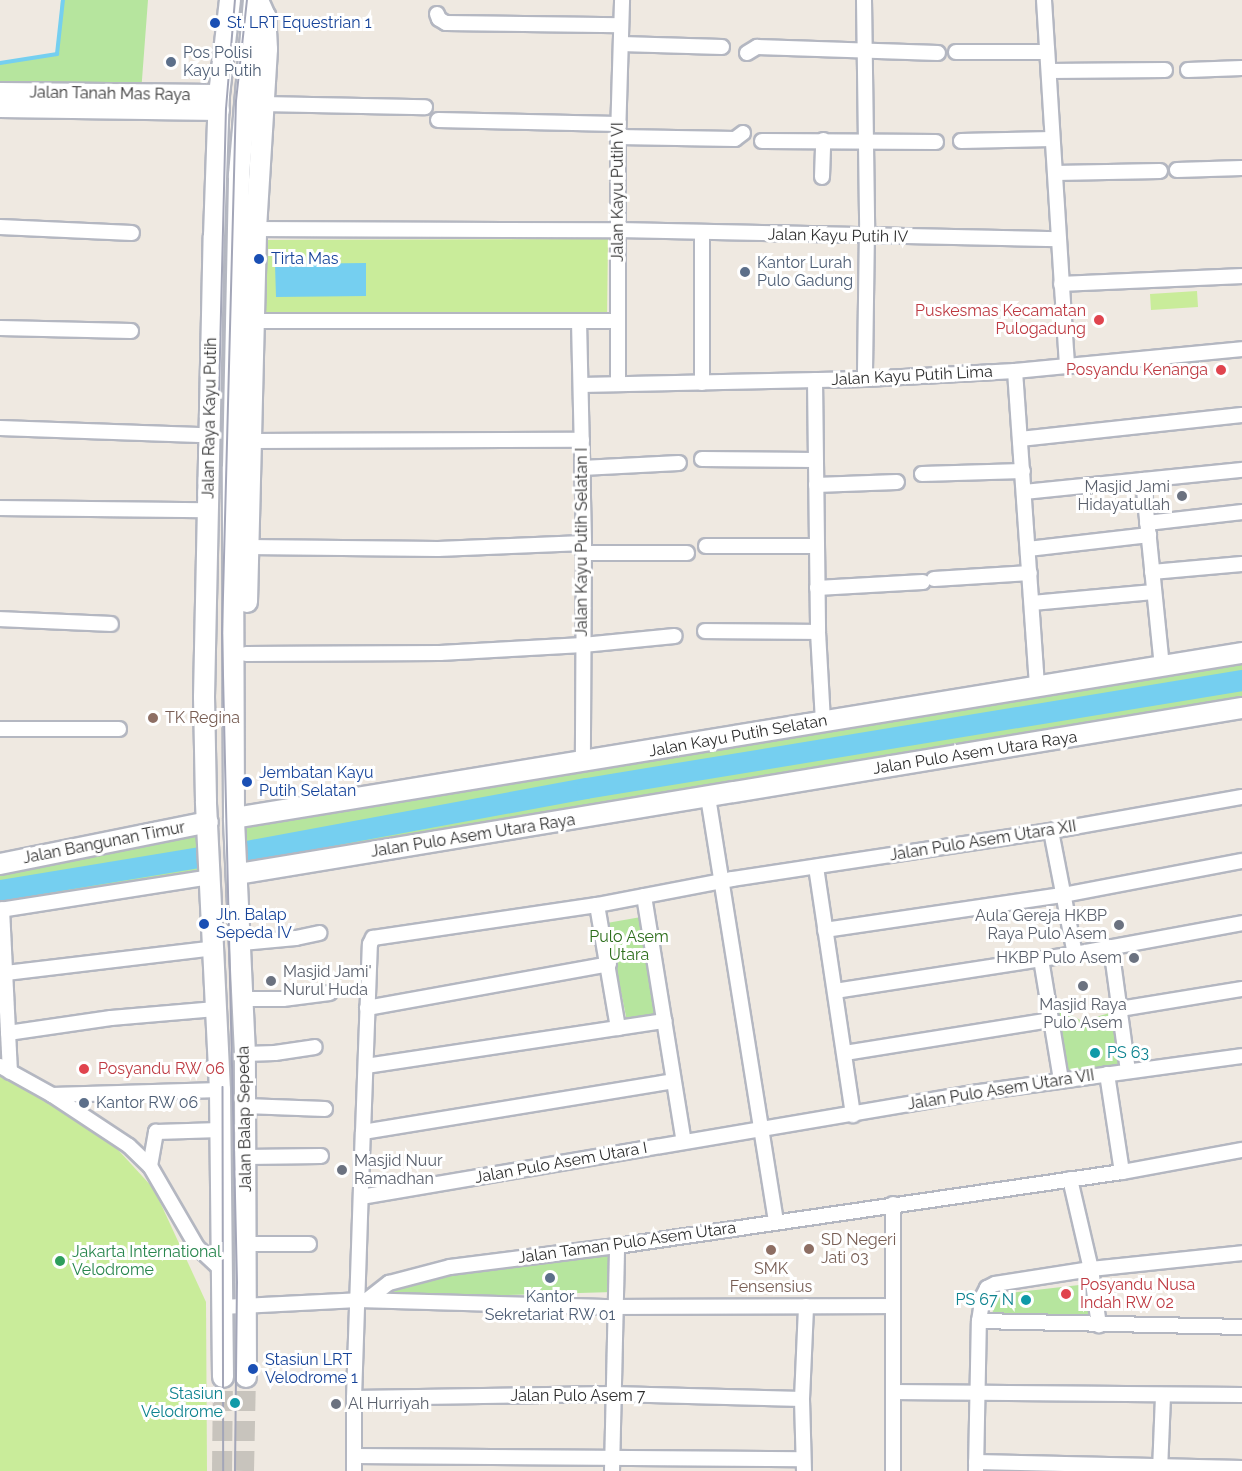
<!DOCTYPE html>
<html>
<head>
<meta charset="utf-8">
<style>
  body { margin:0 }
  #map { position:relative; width:1242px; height:1471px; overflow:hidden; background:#efe9e1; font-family:Raleway,sans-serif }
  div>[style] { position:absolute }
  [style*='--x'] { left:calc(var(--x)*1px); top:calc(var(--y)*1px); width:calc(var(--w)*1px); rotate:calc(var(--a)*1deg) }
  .green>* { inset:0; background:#b6e59e }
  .pitch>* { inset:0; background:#c9ec9a }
  .water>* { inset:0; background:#75cff0 }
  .stream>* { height:4px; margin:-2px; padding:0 2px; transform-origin:2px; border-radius:2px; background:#75cff0 }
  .river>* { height:21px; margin:-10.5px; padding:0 10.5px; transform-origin:10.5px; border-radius:10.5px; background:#75cff0 }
  .secondary-tunnel>* { height:20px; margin-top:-10px; transform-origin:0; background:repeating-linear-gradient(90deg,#c8c4bd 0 20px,transparent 0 30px) }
  .roads { filter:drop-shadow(2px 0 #b4b7c1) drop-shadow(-2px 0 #b4b7c1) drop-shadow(0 2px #b4b7c1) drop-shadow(0 -2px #b4b7c1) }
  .street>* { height:14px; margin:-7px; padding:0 7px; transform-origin:7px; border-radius:7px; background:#fff }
  .secondary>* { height:20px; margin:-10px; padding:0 10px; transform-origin:10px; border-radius:10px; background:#fff }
  .tram>* { height:1.5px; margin:-0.75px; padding:0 0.75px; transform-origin:0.75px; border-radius:0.75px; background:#a3a6b8 }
  .dots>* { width:16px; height:16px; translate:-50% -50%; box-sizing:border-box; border:3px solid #fff; border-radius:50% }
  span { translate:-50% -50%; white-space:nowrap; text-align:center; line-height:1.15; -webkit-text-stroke:6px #fff; paint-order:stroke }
  .transit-label { font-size:16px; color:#164399 }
  .left { translate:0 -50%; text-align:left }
  .service-label { font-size:16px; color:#4e5e75 }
  .street-label { font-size:16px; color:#2e2e2e }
  .health-label { font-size:16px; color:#be3a42 }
  .right { translate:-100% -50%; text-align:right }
  .worship-label { font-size:16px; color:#5b616d }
  .education-label { font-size:16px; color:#785e54 }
  .park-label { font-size:16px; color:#2c6e1b }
  .culture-label { font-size:16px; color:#0d838f }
  .leisure-label { font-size:16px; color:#27864d }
</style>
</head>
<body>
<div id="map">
  <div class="green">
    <div style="clip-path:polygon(61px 0,148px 0,141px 93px,0 92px,0 63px,57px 54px)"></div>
    <div style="clip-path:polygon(1242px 653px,1242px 708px,238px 874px,234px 818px)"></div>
    <div style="clip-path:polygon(208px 822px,211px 877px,0 910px,0 864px)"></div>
    <div style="clip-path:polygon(641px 917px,659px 1020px,628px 1026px,607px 923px)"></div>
    <div style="clip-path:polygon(1053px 1005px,1082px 1021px,1113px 1012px,1122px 1068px,1064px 1077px)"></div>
    <div style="clip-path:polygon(615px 1240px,614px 1292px,372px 1299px,395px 1284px)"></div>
    <div style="clip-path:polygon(1088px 1284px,1094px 1317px,993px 1316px,992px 1295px)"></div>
  </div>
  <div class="pitch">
    <div style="clip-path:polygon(608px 239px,607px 318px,246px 327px,250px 240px)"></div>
    <div style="clip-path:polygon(1197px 291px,1198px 307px,1151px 310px,1150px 294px)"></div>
    <div style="clip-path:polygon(0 1066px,109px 1140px,154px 1189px,206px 1302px,207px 1471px,0 1471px)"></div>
  </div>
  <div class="water">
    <div style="clip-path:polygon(366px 263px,366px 296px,276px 297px,275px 264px)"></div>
  </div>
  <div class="stream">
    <div style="--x:0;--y:63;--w:58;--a:-9"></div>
    <div style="--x:57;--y:54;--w:54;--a:-83.7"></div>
  </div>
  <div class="river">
    <div style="--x:246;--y:851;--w:346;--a:-10.5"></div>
    <div style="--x:586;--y:788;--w:665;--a:-9.35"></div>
    <div style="--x:0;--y:890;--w:202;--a:-9.4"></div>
  </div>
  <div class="secondary-tunnel">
    <div style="--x:222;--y:1471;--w:94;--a:-89.4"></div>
    <div style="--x:244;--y:1471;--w:94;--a:-88.8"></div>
  </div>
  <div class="roads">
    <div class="street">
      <div style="--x:864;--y:0;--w:228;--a:89.2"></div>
      <div style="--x:867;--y:228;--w:151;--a:90.8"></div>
      <div style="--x:1044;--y:0;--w:367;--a:86.4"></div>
      <div style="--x:437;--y:14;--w:5;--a:68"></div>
      <div style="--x:439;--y:19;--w:8;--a:30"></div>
      <div style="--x:446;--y:23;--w:175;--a:0.7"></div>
      <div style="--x:621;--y:44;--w:101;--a:1.7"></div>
      <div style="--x:956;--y:52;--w:91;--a:0"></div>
      <div style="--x:747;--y:53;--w:12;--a:-31"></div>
      <div style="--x:757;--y:47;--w:181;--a:1.9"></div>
      <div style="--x:1188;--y:70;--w:54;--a:-2.1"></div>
      <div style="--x:1049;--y:71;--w:116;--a:-0.5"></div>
      <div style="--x:262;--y:104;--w:163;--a:1.1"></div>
      <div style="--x:438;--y:120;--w:180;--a:1.3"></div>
      <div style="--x:618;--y:137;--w:117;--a:1"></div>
      <div style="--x:735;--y:139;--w:10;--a:-37"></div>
      <div style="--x:762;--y:141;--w:174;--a:0.3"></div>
      <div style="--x:961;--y:141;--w:91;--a:-1.3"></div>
      <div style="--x:1177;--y:170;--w:65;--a:-1.8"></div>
      <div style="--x:1055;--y:173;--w:105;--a:-1.1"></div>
      <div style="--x:822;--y:177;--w:37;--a:-88"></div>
      <div style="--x:0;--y:227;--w:132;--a:2.6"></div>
      <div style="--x:249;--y:229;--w:369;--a:0.2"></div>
      <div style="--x:618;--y:230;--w:441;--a:1.2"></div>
      <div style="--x:702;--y:233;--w:150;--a:90"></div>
      <div style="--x:1061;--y:284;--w:181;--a:-2.5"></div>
      <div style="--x:245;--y:321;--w:373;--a:0"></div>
      <div style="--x:579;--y:321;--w:222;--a:88.7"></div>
      <div style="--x:584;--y:543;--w:220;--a:90.3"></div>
      <div style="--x:0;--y:328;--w:131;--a:1.3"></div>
      <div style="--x:1015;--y:371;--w:316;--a:86"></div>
      <div style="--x:815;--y:380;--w:252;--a:89.3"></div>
      <div style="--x:818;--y:632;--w:89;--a:86.8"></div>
      <div style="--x:618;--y:384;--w:247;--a:-90"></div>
      <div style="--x:618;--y:137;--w:137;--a:-88.3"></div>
      <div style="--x:581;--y:385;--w:284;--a:-1.2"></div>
      <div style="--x:865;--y:379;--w:150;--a:-3.1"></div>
      <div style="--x:1015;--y:371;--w:228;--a:-5.5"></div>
      <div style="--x:0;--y:428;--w:199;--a:2"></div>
      <div style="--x:1020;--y:439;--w:223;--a:-6.2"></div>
      <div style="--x:251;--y:441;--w:331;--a:-0.2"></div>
      <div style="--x:702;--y:459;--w:113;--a:0.5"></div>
      <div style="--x:582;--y:468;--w:97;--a:-3"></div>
      <div style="--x:922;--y:474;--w:101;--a:-1.7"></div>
      <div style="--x:1143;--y:480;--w:187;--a:84.2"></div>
      <div style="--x:816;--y:485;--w:81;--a:-2.1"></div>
      <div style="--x:1024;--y:492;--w:219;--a:-5.8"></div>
      <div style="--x:0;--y:508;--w:199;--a:0.6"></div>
      <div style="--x:1147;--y:523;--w:96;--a:-6.6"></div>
      <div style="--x:706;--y:546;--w:111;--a:0"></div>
      <div style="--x:247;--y:547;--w:191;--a:0.6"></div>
      <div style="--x:438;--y:549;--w:146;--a:-2.4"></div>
      <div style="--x:1028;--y:549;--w:122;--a:-6.6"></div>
      <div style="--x:583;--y:553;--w:104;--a:0"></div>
      <div style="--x:1152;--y:572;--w:90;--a:-5.1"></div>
      <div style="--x:934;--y:579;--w:96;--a:-3.6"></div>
      <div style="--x:817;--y:588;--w:106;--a:-3.2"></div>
      <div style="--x:1032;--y:603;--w:122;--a:-5.2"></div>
      <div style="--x:0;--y:619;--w:111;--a:2.6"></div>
      <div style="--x:705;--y:631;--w:113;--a:0.5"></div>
      <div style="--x:246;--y:654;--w:194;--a:-0.3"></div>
      <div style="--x:440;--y:653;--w:143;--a:-3.2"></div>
      <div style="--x:583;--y:645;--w:92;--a:-5.6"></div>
      <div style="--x:0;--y:729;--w:119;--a:0"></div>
      <div style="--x:708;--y:797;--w:429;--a:80.9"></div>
      <div style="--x:1051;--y:831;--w:125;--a:79"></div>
      <div style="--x:816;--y:867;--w:251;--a:81.5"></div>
      <div style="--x:644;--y:896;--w:249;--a:80.8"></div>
      <div style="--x:597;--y:905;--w:125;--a:80.3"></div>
      <div style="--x:2;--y:909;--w:163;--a:87.2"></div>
      <div style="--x:0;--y:910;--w:214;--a:-8.9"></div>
      <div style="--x:825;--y:930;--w:241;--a:-8.4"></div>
      <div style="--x:1063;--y:895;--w:182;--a:-10.8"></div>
      <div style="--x:242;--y:943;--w:54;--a:-5.3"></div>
      <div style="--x:296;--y:938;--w:24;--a:-12"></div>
      <div style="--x:1111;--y:947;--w:125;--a:82.2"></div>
      <div style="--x:1041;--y:959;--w:123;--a:80.6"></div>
      <div style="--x:6;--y:973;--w:210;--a:-6.8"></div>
      <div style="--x:835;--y:991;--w:243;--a:-8.8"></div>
      <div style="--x:1075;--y:954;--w:170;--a:-10.5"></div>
      <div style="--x:243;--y:999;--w:40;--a:0"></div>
      <div style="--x:283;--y:999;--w:47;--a:-7.3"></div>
      <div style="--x:367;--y:1008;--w:246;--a:-10.3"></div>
      <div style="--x:1120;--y:1009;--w:124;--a:-9.3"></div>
      <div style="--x:8;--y:1033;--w:104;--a:-8.3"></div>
      <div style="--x:111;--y:1018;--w:105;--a:-4.9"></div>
      <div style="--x:845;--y:1053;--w:209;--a:-9.1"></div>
      <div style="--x:245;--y:1054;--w:30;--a:-2"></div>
      <div style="--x:275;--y:1053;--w:40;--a:-8.5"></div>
      <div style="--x:0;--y:1066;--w:60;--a:29.1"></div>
      <div style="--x:52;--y:1095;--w:92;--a:33.5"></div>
      <div style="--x:129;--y:1146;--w:29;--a:44"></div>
      <div style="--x:150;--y:1166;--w:94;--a:59.9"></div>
      <div style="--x:197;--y:1247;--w:34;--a:43"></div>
      <div style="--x:366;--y:1066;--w:302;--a:-8.6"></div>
      <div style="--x:1107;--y:1074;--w:99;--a:81.3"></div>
      <div style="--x:52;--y:1095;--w:168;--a:-1.7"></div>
      <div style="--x:245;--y:1106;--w:80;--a:2.1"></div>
      <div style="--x:363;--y:1132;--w:314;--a:-9.3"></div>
      <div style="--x:246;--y:1157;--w:75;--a:-0.8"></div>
      <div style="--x:150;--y:1166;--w:35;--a:-80"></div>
      <div style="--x:156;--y:1132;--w:64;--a:-1.8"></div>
      <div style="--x:1070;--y:1179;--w:92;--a:76.9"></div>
      <div style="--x:1091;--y:1269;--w:57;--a:81.9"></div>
      <div style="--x:361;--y:1197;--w:627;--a:-9.64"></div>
      <div style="--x:979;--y:1092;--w:265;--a:-7.8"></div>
      <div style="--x:246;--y:1244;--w:63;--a:0"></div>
      <div style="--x:367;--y:1300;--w:28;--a:-38"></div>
      <div style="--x:389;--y:1283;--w:63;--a:-14.7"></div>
      <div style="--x:450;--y:1267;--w:168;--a:-7.2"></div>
      <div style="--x:617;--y:1246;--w:510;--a:-8.34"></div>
      <div style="--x:1122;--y:1172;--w:122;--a:-10.4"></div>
      <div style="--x:222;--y:1307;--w:136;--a:-2.9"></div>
      <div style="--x:358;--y:1300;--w:256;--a:1.6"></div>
      <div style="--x:614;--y:1307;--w:279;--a:-0.2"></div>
      <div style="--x:979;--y:1321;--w:263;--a:1.3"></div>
      <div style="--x:893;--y:1392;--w:349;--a:0.5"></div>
      <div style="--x:354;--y:1398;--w:258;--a:-0.9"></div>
      <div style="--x:612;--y:1394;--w:190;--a:1.5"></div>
      <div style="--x:354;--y:1456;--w:449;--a:0.4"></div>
      <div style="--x:976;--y:1462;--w:266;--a:1.3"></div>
      <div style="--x:354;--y:1471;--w:73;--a:-90"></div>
      <div style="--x:354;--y:1398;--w:266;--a:-88.1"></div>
      <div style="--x:363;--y:1132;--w:188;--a:-87.9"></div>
      <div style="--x:370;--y:944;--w:7;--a:-63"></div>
      <div style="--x:373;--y:938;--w:226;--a:-8.4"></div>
      <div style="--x:597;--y:905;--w:137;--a:-10.9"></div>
      <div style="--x:732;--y:879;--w:323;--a:-8.6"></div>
      <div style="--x:1051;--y:831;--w:194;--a:-10.1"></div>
      <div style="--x:612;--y:1471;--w:225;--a:-88.7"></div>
      <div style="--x:804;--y:1471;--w:72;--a:-91.6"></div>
      <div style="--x:802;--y:1399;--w:93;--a:-87.5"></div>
      <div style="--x:893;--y:1471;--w:267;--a:-90"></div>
      <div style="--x:976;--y:1471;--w:150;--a:-88.9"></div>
      <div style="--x:979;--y:1321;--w:25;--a:-81"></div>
      <div style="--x:983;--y:1296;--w:9;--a:-63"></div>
      <div style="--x:987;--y:1288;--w:9;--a:-27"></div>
      <div style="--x:995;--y:1284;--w:97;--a:-8.9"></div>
      <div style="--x:1091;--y:1269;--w:152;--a:-6"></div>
      <div style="--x:1160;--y:1471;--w:76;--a:-87.7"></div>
    </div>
    <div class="secondary">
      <div style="--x:0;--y:93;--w:219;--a:0.5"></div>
      <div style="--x:0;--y:107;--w:219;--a:0.8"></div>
      <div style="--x:247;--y:602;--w:373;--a:-88.6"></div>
      <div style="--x:256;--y:229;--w:180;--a:-86.5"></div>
      <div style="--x:267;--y:49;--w:33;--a:-93"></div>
      <div style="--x:265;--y:16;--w:17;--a:-114"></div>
      <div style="--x:234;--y:818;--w:1021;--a:-9.3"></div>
      <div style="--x:0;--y:864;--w:212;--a:-11.4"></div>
      <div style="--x:238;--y:874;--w:1018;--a:-9.39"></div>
      <div style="--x:223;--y:1377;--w:287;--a:-90.6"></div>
      <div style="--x:220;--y:1090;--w:289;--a:-92.8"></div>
      <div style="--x:206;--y:801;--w:104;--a:-91.1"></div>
      <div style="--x:204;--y:697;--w:461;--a:-88.8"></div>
      <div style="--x:214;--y:236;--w:141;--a:-88"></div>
      <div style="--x:219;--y:95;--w:96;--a:-83.4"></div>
      <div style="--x:246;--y:1377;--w:323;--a:-90.2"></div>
      <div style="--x:245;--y:1054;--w:236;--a:-92.7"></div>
      <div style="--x:234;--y:818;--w:351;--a:-90.2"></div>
      <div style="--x:233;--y:467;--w:292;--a:-88.8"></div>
      <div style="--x:239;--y:175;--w:176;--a:-85.1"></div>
    </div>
  </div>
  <div class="tram">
    <div style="--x:219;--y:394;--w:285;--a:-88.6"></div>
    <div style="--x:226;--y:109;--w:109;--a:-85.3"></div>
    <div style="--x:223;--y:1087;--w:384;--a:89.9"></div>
    <div style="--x:235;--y:1471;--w:188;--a:-89.4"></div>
    <div style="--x:237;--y:1283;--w:649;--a:-91.32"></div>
    <div style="--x:222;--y:634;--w:533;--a:-88.5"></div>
    <div style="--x:236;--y:101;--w:102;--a:-83.8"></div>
  </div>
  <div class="dots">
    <div style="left:215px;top:23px;background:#1a4fb4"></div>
    <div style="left:171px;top:62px;background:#5c6f8a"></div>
    <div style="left:259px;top:259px;background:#1a4fb4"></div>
    <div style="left:745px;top:272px;background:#5c6f8a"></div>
    <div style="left:1099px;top:320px;background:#e0444e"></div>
    <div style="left:1221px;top:370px;background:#e0444e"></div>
    <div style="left:1182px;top:496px;background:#6b7280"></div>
    <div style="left:153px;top:718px;background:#8d6e63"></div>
    <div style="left:247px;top:782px;background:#1a4fb4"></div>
    <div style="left:204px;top:924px;background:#1a4fb4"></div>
    <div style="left:1119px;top:925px;background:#6b7280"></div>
    <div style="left:1134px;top:958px;background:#6b7280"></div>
    <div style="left:271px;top:981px;background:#6b7280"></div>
    <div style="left:1083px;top:986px;background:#6b7280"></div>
    <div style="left:1095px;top:1053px;background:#0f9aa8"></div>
    <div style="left:84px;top:1069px;background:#e0444e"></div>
    <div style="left:84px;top:1103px;background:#5c6f8a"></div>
    <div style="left:342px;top:1170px;background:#6b7280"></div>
    <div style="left:809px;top:1249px;background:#8d6e63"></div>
    <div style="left:771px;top:1250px;background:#8d6e63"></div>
    <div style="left:60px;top:1261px;background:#2e9e5b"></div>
    <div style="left:550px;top:1278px;background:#5c6f8a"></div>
    <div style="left:1066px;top:1294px;background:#e0444e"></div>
    <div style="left:1026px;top:1300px;background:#0f9aa8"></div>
    <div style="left:253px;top:1369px;background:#1a4fb4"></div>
    <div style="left:235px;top:1403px;background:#0f9aa8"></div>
    <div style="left:336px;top:1404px;background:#6b7280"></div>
  </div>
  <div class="transit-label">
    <span class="left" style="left:227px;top:23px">St. LRT Equestrian 1</span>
    <span class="left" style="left:271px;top:259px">Tirta Mas</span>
    <span class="left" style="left:259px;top:782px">Jembatan Kayu<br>Putih Selatan</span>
    <span class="left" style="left:216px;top:924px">Jln. Balap<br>Sepeda IV</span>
    <span class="left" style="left:265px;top:1369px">Stasiun LRT<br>Velodrome 1</span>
  </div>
  <div class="service-label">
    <span class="left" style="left:183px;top:62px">Pos Polisi<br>Kayu Putih</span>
    <span class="left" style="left:757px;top:272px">Kantor Lurah<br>Pulo Gadung</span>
    <span class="left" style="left:96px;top:1103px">Kantor RW 06</span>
    <span style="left:550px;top:1306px">Kantor<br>Sekretariat RW 01</span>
  </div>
  <div class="street-label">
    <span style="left:110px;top:94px;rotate:1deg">Jalan Tanah Mas Raya</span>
    <span style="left:618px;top:192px;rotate:-90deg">Jalan Kayu Putih VI</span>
    <span style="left:838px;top:236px;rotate:1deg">Jalan Kayu Putih IV</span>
    <span style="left:912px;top:376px;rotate:-3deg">Jalan Kayu Putih Lima</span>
    <span style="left:210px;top:418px;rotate:-89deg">Jalan Raya Kayu Putih</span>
    <span style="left:582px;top:542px;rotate:-90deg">Jalan Kayu Putih Selatan I</span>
    <span style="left:738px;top:736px;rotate:-10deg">Jalan Kayu Putih Selatan</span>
    <span style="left:975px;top:753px;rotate:-9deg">Jalan Pulo Asem Utara Raya</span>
    <span style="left:473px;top:836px;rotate:-9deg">Jalan Pulo Asem Utara Raya</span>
    <span style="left:983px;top:841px;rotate:-9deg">Jalan Pulo Asem Utara XII</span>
    <span style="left:104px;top:843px;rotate:-11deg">Jalan Bangunan Timur</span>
    <span style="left:1001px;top:1090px;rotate:-9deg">Jalan Pulo Asem Utara VII</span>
    <span style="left:245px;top:1119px;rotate:-91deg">Jalan Balap Sepeda</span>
    <span style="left:561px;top:1163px;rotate:-10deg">Jalan Pulo Asem Utara I</span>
    <span style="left:627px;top:1243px;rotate:-8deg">Jalan Taman Pulo Asem Utara</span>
    <span style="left:578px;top:1396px">Jalan Pulo Asem 7</span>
  </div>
  <div class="health-label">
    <span class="right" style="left:1086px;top:320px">Puskesmas Kecamatan<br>Pulogadung</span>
    <span class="right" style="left:1208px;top:370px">Posyandu Kenanga</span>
    <span class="left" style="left:98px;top:1069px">Posyandu RW 06</span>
    <span class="left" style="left:1080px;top:1294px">Posyandu Nusa<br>Indah RW 02</span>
  </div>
  <div class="worship-label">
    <span class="right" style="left:1170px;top:496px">Masjid Jami<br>Hidayatullah</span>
    <span class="right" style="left:1107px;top:925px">Aula Gereja HKBP<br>Raya Pulo Asem</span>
    <span class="right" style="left:1122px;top:958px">HKBP Pulo Asem</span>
    <span class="left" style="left:283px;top:981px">Masjid Jami'<br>Nurul Huda</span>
    <span style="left:1083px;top:1014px">Masjid Raya<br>Pulo Asem</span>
    <span class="left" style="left:354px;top:1170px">Masjid Nuur<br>Ramadhan</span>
    <span class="left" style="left:348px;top:1404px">Al Hurriyah</span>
  </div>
  <div class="education-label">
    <span class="left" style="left:165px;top:718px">TK Regina</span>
    <span class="left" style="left:821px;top:1249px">SD Negeri<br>Jati 03</span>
    <span style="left:771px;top:1278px">SMK<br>Fensensius</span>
  </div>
  <div class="park-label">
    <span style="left:629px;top:946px">Pulo Asem<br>Utara</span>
  </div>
  <div class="culture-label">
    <span class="left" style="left:1107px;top:1053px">PS 63</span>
    <span class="right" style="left:1014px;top:1300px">PS 67 N</span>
    <span class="right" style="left:223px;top:1403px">Stasiun<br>Velodrome</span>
  </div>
  <div class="leisure-label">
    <span class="left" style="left:72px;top:1261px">Jakarta International<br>Velodrome</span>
  </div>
</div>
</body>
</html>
